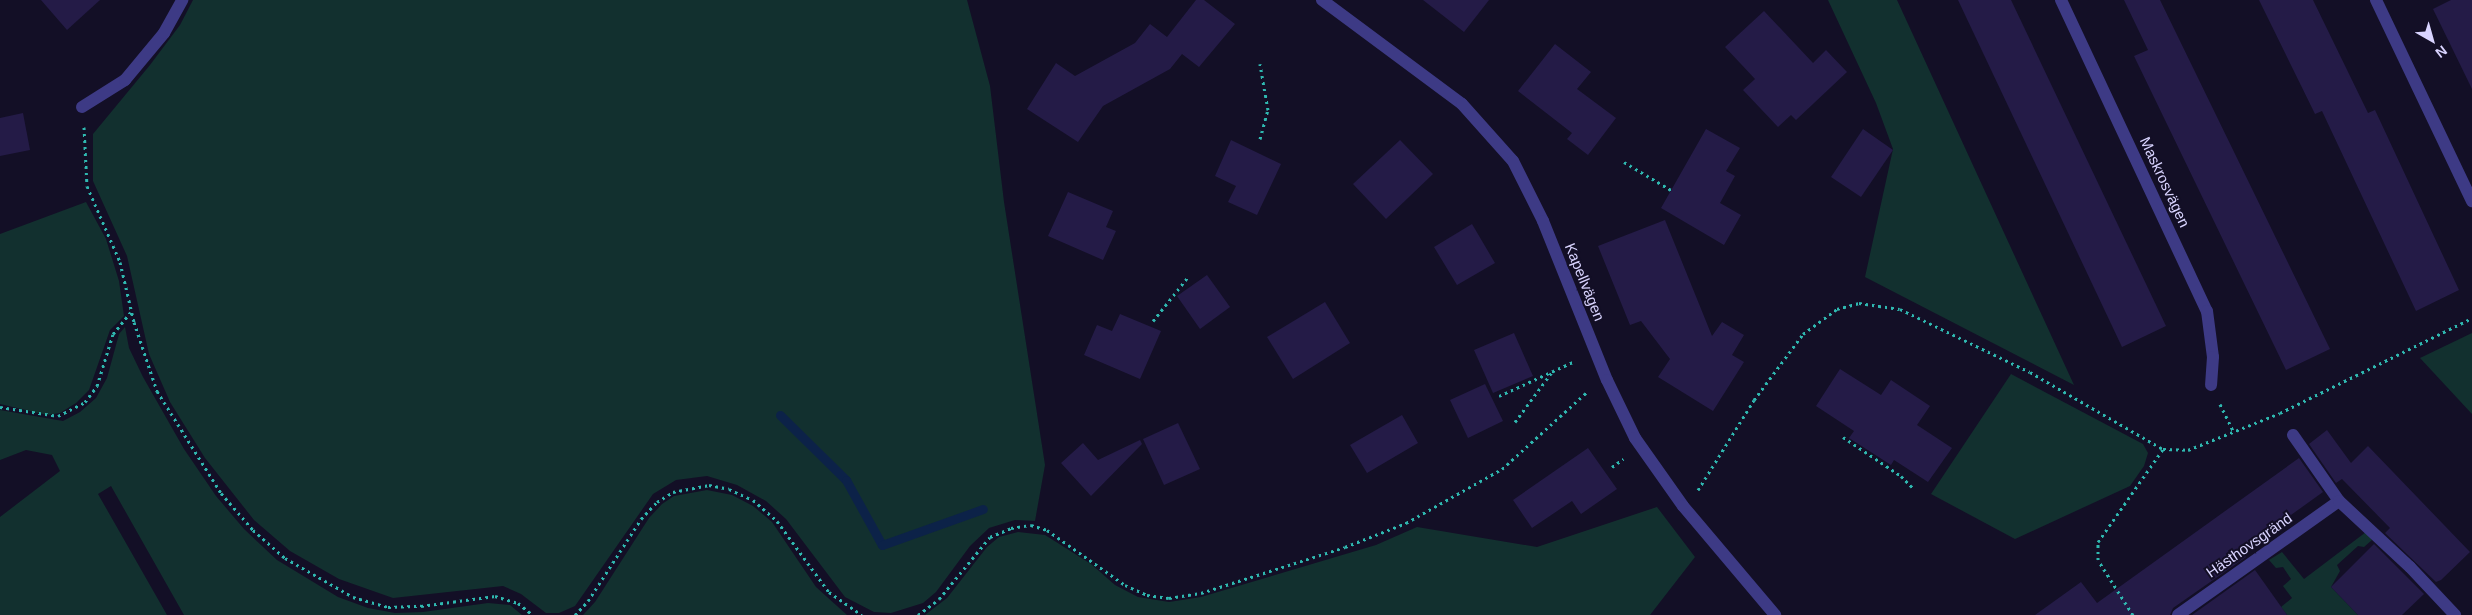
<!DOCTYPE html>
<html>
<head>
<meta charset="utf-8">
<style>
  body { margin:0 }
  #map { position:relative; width:2472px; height:615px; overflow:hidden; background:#130f26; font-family:Helvetica,sans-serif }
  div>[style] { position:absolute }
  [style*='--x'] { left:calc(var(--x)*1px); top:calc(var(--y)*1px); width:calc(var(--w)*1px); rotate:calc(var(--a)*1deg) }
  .green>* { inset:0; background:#12302f }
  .stream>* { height:9px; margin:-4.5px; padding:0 4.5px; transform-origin:4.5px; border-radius:4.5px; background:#0c2248 }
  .building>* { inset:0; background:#241b47 }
  .path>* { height:3px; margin-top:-1.5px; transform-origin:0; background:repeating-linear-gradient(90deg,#2fb8b0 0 2.5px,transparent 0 6.5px) }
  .service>* { height:12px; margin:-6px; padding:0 6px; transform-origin:6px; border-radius:6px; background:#3d3a85 }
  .minor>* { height:12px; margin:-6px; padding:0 6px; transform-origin:6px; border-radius:6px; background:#3d3a85 }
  span { translate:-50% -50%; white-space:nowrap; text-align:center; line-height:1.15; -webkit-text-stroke:4px #130f26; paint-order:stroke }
  .street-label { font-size:15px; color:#d9d4ff }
  .north { position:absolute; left:2407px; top:15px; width:50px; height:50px; -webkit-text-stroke:4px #130f26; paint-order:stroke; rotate:142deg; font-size:14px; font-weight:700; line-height:20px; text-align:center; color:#d9d4ff }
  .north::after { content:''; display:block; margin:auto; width:18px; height:22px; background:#d9d4ff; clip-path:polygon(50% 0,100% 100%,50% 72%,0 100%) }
</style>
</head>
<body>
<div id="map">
  <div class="green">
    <div style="clip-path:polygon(193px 0,967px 0,990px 86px,1004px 202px,1045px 465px,1035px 521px,1015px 520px,989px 528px,970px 546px,936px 592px,923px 603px,891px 613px,874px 612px,845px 597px,786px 519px,766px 501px,737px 485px,707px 476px,676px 480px,653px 494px,575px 606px,559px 613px,546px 613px,521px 594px,503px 586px,393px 598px,339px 579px,290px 551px,254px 520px,205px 458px,170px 402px,149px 354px,127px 256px,93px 181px,93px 134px,150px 65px,180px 25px)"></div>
    <div style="clip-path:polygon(1828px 0,1897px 0,2074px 385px,1865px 277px,1893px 149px,1876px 103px)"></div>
    <div style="clip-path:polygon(86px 202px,106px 239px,119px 281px,124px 316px,110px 330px,89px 390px,76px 403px,60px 413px,47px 415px,0 404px,0 234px)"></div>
    <div style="clip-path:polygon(125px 327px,129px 348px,143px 377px,184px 449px,216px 496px,244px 529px,277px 560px,338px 597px,368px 608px,395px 613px,423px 612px,488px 603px,510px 605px,522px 615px,184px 615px,111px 486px,98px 494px,167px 615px,0 615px,0 517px,60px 471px,52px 455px,26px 450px,0 460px,0 410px,63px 421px,80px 412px,96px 398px,107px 378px,119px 334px)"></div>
    <div style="clip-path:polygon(2472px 333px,2472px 414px,2420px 358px)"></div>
    <div style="clip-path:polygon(2011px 374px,2143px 444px,2148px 453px,2144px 466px,2130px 486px,2015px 539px,1931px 494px)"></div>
    <div style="clip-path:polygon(707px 490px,732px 495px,753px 506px,772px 522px,816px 587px,847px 615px,583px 615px,595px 602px,649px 518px,662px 504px,674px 496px)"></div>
    <div style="clip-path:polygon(1657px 507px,1695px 557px,1650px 615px,925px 615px,947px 598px,987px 547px,999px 537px,1018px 532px,1045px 535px,1091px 564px,1115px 585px,1138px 597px,1169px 602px,1201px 597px,1376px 545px,1417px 527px,1537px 547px)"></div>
    <div style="clip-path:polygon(2366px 532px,2372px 540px,2364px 547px,2358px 546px,2337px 565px,2340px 571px,2331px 587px,2358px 615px,2287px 615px,2281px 607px,2292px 598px,2283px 586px,2291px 579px,2283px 567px,2276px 568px,2269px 560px,2282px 552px,2304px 579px)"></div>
  </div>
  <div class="stream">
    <div style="--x:780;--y:415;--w:93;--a:44.6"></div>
    <div style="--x:846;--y:480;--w:74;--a:61"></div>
    <div style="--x:882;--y:545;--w:107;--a:-19.6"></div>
  </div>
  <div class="building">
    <div style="clip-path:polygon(41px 0,100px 0,67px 30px)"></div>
    <div style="clip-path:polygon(1196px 0,1204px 0,1235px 24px,1199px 67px,1182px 54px,1170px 69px,1103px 106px,1078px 142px,1027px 109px,1056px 63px,1075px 76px,1135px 43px,1150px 24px,1167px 37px)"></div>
    <div style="clip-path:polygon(1423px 0,1489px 0,1464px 32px)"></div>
    <div style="clip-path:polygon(1958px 0,2011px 0,2166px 326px,2122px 347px)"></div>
    <div style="clip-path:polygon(2124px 0,2160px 0,2330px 349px,2286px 370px,2134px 56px,2148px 50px)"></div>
    <div style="clip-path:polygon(2259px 0,2313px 0,2368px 113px,2375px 110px,2459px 290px,2416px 311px,2322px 111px,2315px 114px)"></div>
    <div style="clip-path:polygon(2451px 0,2472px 0,2472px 89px,2433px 9px)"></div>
    <div style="clip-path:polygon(1764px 11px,1813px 63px,1826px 50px,1847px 72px,1796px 120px,1791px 115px,1778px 127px,1743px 90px,1755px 79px,1725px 47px)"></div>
    <div style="clip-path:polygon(1555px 44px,1591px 72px,1577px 89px,1616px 118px,1588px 155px,1567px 139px,1572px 133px,1518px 91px)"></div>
    <div style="clip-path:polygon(23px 113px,30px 150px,0 156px,0 118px)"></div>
    <div style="clip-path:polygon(1706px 129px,1740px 148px,1726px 171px,1735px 176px,1720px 203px,1741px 215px,1724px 245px,1661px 208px)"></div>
    <div style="clip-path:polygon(1863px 129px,1893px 150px,1861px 197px,1831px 177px)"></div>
    <div style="clip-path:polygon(1231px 140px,1281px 164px,1257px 215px,1228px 202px,1236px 186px,1215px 176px)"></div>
    <div style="clip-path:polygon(1400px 140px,1433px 174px,1386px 219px,1353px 184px)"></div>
    <div style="clip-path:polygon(1068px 192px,1113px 211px,1106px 227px,1116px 231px,1103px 260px,1048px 236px)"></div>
    <div style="clip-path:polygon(1665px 220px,1712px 336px,1722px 322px,1744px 335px,1732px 355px,1744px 362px,1713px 411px,1658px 377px,1670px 359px,1641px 321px,1630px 325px,1598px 246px)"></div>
    <div style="clip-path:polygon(1472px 224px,1495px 263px,1457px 285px,1434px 247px)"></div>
    <div style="clip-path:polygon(1207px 275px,1230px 307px,1200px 329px,1177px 296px)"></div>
    <div style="clip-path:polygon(1325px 302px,1350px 343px,1293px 379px,1267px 337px)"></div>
    <div style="clip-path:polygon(1120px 314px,1161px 331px,1140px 379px,1084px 355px,1097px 325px,1112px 331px)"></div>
    <div style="clip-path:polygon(1514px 333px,1533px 376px,1493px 393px,1474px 350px)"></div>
    <div style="clip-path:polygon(1840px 369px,1881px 395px,1891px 380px,1930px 406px,1917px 425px,1952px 448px,1928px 482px,1894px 460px,1891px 465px,1849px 438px,1854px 431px,1816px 406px)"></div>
    <div style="clip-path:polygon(1485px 384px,1503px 421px,1468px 438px,1450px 400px)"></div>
    <div style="clip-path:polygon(1402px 415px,1418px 443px,1367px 473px,1350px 445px)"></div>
    <div style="clip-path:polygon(1178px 423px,1200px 469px,1164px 485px,1143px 439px)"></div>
    <div style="clip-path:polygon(2327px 430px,2351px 463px,2368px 446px,2470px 552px,2441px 580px,2436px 582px,2385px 533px,2390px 528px,2342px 479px,2336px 483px,2309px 444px)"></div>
    <div style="clip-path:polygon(1140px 440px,1142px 444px,1091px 496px,1061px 463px,1083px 443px,1098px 460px)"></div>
    <div style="clip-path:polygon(1588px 448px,1617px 489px,1581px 514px,1572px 501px,1532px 528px,1513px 500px)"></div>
    <div style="clip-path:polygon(2299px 458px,2323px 492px,2241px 551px,2246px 557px,2173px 608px,2170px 615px,2035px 615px,2081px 582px,2097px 603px)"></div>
    <div style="clip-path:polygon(2374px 544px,2424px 594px,2402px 615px,2358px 615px,2331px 587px)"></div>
    <div style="clip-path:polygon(2255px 570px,2287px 615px,2192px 615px)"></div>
  </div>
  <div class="path">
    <div style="--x:84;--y:127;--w:59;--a:87.1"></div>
    <div style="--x:87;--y:186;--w:83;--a:66.5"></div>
    <div style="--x:120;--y:262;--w:62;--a:76.9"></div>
    <div style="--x:134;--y:322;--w:73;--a:71.6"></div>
    <div style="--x:157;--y:391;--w:120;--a:57.9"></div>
    <div style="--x:221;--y:493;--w:49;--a:49.1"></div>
    <div style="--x:253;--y:530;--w:43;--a:41.2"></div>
    <div style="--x:285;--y:558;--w:78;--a:29.8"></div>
    <div style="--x:353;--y:597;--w:36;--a:16"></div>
    <div style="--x:388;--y:607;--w:33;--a:-2"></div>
    <div style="--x:421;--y:606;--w:75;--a:-7.7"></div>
    <div style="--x:495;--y:596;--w:24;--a:17"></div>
    <div style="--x:518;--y:603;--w:19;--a:39"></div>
    <div style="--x:1260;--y:139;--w:30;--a:-75"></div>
    <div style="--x:1268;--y:110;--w:47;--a:-99.9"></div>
    <div style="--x:1624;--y:162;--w:55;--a:30.8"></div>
    <div style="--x:1153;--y:321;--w:56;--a:-51.5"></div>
    <div style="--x:1499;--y:396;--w:84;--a:-24.7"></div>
    <div style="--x:2220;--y:404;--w:30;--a:64"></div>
    <div style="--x:0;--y:407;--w:59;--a:8.8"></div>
    <div style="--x:58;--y:416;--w:30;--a:-27"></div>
    <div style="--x:85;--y:402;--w:20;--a:-53"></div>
    <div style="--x:97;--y:386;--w:54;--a:-72.9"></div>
    <div style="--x:113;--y:334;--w:28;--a:-51"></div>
    <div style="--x:1515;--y:422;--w:62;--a:-53.5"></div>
    <div style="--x:1843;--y:437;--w:70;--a:33.9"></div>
    <div style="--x:1901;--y:476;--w:17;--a:45"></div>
    <div style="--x:1612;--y:467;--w:14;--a:-36"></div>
    <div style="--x:1698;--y:490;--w:106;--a:-58.1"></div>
    <div style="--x:1754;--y:400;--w:82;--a:-53.4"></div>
    <div style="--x:1803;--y:334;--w:42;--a:-36.3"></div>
    <div style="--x:1837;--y:309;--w:23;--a:-15"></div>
    <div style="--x:1859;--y:303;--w:41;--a:8.3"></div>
    <div style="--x:1900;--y:309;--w:144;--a:25.9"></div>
    <div style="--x:2030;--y:372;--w:154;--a:30.1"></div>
    <div style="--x:2163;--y:449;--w:25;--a:2"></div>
    <div style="--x:2188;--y:450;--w:99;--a:-21.9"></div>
    <div style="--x:2280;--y:413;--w:214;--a:-26.3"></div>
    <div style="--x:575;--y:615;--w:19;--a:-47"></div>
    <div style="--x:588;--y:601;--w:98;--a:-57.1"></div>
    <div style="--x:641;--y:519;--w:23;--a:-47"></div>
    <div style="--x:657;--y:502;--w:19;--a:-32"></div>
    <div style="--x:673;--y:492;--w:37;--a:-11"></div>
    <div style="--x:709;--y:485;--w:20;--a:11"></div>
    <div style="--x:729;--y:489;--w:26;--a:25"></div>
    <div style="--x:753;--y:500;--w:32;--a:41"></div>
    <div style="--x:777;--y:521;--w:88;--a:53.8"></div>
    <div style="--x:829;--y:592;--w:40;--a:34.9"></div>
    <div style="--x:918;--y:615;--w:26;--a:-37"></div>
    <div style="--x:939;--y:599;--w:80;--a:-50.6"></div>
    <div style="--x:990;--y:537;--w:23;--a:-23"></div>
    <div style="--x:1011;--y:528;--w:20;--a:-9"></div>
    <div style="--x:1031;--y:525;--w:17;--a:17"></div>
    <div style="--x:1047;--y:530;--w:95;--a:35.2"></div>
    <div style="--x:1125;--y:585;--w:24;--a:24"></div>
    <div style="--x:1147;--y:595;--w:22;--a:8"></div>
    <div style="--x:1169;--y:598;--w:32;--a:-9"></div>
    <div style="--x:1201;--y:593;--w:151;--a:-17.7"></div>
    <div style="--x:1345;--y:547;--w:66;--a:-21.5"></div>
    <div style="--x:1406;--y:523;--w:110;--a:-29.4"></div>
    <div style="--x:1502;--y:469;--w:116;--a:-42.2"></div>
    <div style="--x:2133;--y:615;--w:65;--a:-122.5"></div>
    <div style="--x:2098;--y:560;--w:18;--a:-90"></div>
    <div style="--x:2098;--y:542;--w:113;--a:-55"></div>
  </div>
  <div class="service">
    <div style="--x:2293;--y:435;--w:80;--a:55.1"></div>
    <div style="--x:2178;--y:615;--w:197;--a:-35.3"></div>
    <div style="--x:2339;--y:501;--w:97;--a:42.9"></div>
    <div style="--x:2410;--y:567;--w:66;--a:46.8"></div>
  </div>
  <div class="minor">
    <div style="--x:1322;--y:0;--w:174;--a:36.6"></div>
    <div style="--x:1462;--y:104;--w:76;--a:48.2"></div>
    <div style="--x:1513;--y:161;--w:67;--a:63.4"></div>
    <div style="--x:1543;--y:221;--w:171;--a:68.1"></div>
    <div style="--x:1607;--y:380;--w:64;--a:64.2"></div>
    <div style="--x:1635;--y:438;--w:83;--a:54.8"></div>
    <div style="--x:1683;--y:506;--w:143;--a:49.8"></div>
    <div style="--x:2061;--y:0;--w:344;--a:64.9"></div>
    <div style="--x:2207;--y:311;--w:46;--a:82.6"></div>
    <div style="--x:2213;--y:357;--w:28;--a:94"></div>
    <div style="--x:2376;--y:0;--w:223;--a:64.5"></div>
    <div style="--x:82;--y:107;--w:51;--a:-32.1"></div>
    <div style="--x:125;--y:80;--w:61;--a:-50.3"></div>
    <div style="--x:164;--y:33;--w:38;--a:-61"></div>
  </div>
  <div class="street-label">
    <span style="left:2165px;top:182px;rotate:65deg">Maskrosvägen</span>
    <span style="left:1585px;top:282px;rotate:68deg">Kapellvägen</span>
    <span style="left:2249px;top:545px;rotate:-35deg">Hästhovsgränd</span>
  </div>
  <div class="north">N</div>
</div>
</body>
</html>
